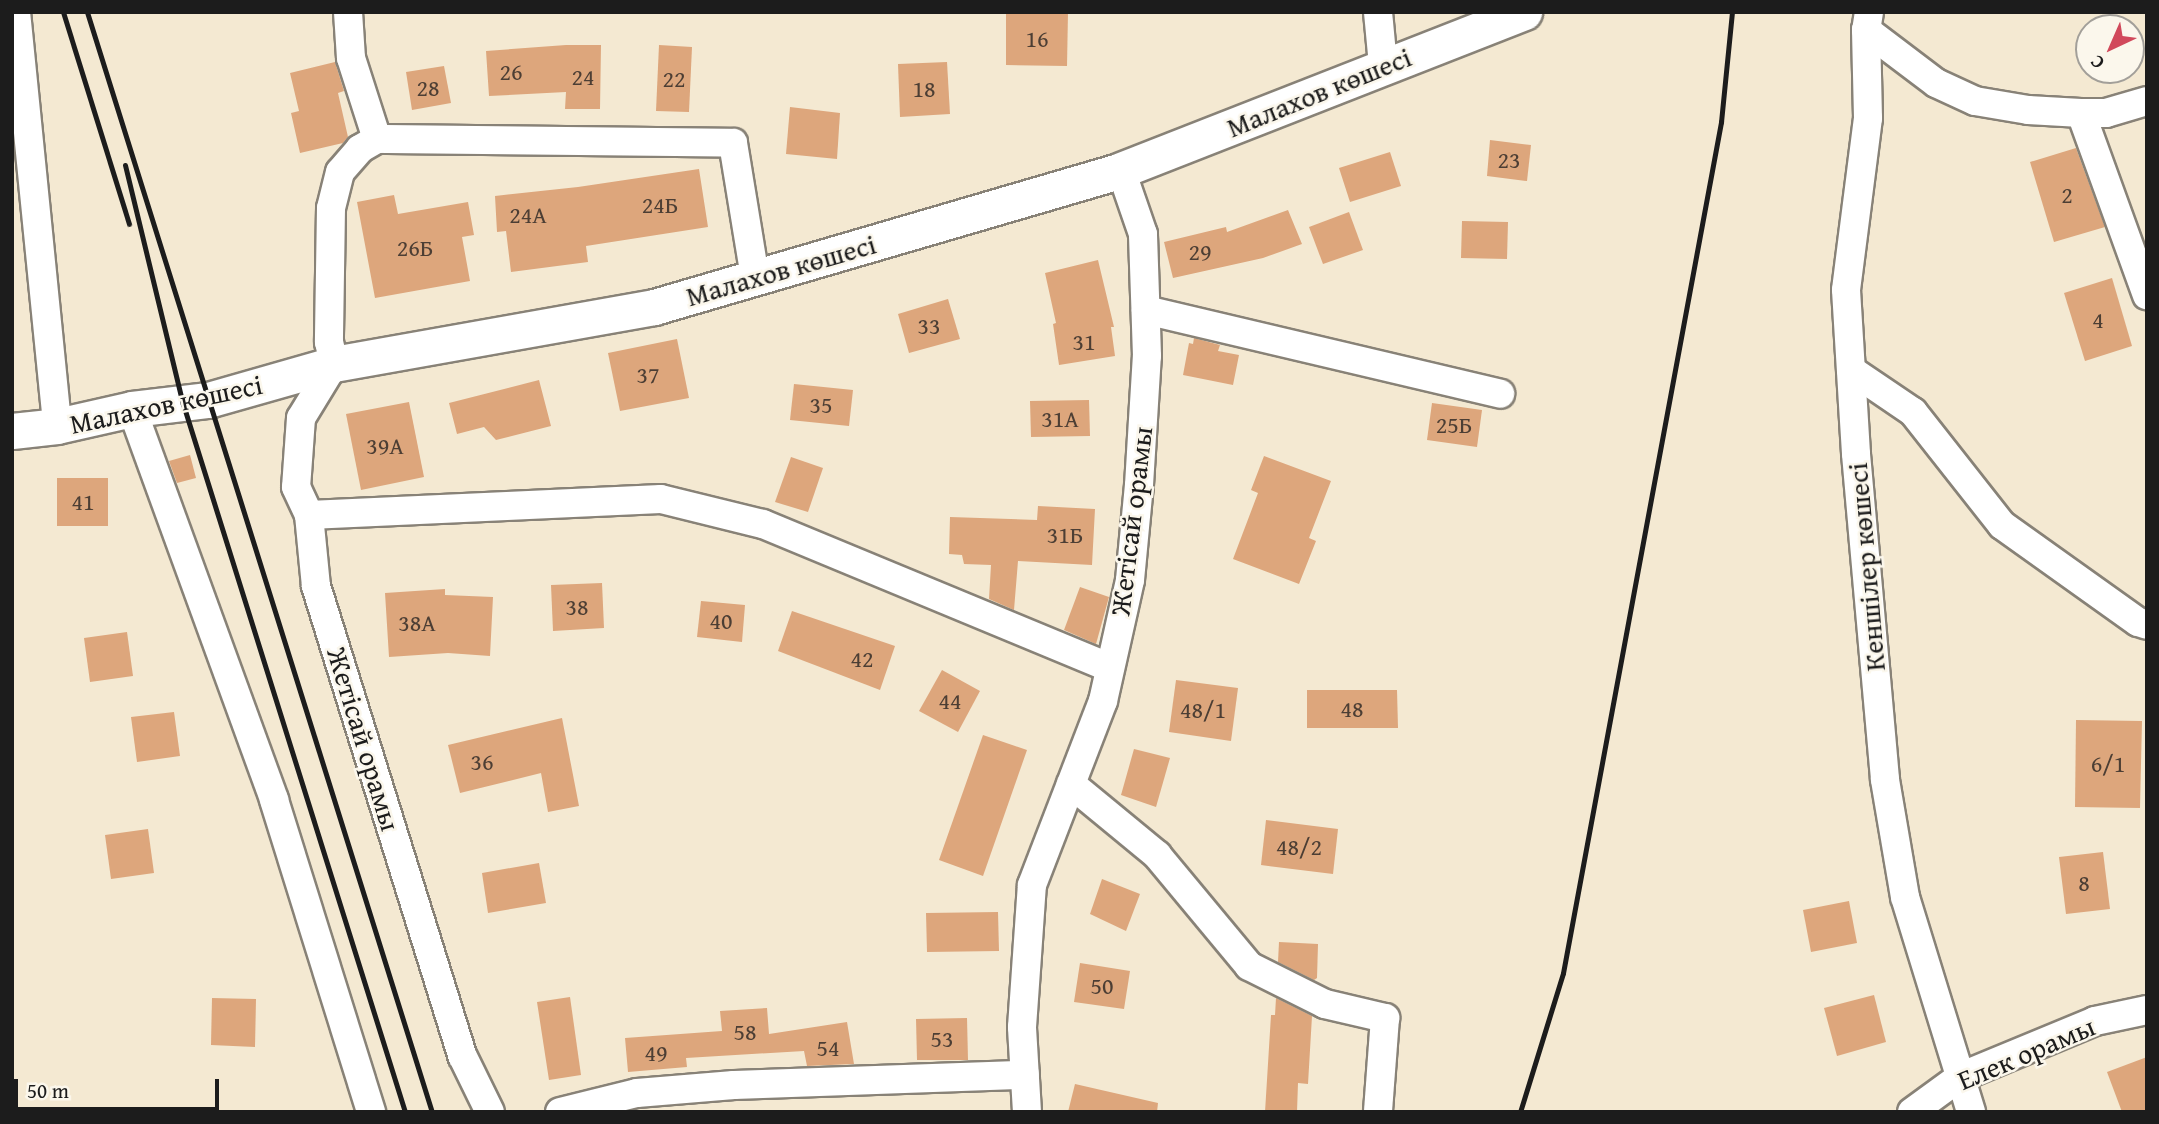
<!DOCTYPE html>
<html>
<head>
<meta charset="utf-8">
<style>
  body { margin:0 }
  #map { position:relative; width:2159px; height:1124px; overflow:hidden; background:#f4e9d2; font-family:"Gentium Book Plus",serif }
  div>[style] { position:absolute }
  [style*='--x'] { left:calc(var(--x)*1px); top:calc(var(--y)*1px); width:calc(var(--w)*1px); rotate:calc(var(--a)*1deg) }
  .building>* { inset:0; background:#dda67c }
  .roads { filter:drop-shadow(2px 0 #888277) drop-shadow(-2px 0 #888277) drop-shadow(0 2px #888277) drop-shadow(0 -2px #888277) }
  .minor>* { height:28px; margin:-14px; padding:0 14px; transform-origin:14px; border-radius:14px; background:#fff }
  .major>* { height:35px; margin:-17.5px; padding:0 17.5px; transform-origin:17.5px; border-radius:17.5px; background:#fff }
  .rail>* { height:5px; margin:-2.5px; padding:0 2.5px; transform-origin:2.5px; border-radius:2.5px; background:#1c1c1c }
  span { translate:-50% -50%; white-space:nowrap; text-align:center; line-height:1.15; -webkit-text-stroke:5px #fbf7ec; paint-order:stroke }
  .number-label { font-size:24px; color:#4c3e34 }
  .number-label span { -webkit-text-stroke-width:0 }
  .street-label { font-size:28px; color:#1c1c1c }
  .frame { position:absolute; inset:0; border:14px solid #1c1c1c; pointer-events:none }
  .north { position:absolute; left:2075px; top:14px; width:70px; height:70px; box-sizing:border-box; background:#fbf7ec; border:2px solid #a29f99; border-radius:50%; rotate:224deg; font-size:19px; font-weight:700; line-height:28px; text-align:center; color:#1c1c1c }
  .north::after { content:''; display:block; margin:auto; width:24px; height:32px; background:#d1495b; clip-path:polygon(50% 0,100% 100%,50% 72%,0 100%) }
  .scale { position:absolute; left:14px; top:1079px; width:205px; height:32px; box-sizing:border-box; border:4px solid #1c1c1c; border-top:0; padding-left:9px; font-size:21px; line-height:24px; white-space:nowrap; color:#1c1c1c; -webkit-text-stroke:5px #fbf7ec; paint-order:stroke }
</style>
</head>
<body>
<div id="map">
  <div class="building">
    <div style="clip-path:polygon(1006px 12px,1068px 12px,1067px 66px,1006px 65px)"></div>
    <div style="clip-path:polygon(566px 45px,601px 45px,600px 109px,565px 109px,566px 92px,489px 96px,486px 51px)"></div>
    <div style="clip-path:polygon(659px 45px,692px 47px,689px 112px,656px 111px)"></div>
    <div style="clip-path:polygon(335px 62px,344px 91px,338px 93px,348px 137px,343px 143px,300px 153px,291px 113px,299px 111px,290px 73px)"></div>
    <div style="clip-path:polygon(947px 62px,950px 114px,900px 117px,898px 64px)"></div>
    <div style="clip-path:polygon(444px 66px,451px 103px,412px 110px,406px 72px)"></div>
    <div style="clip-path:polygon(790px 107px,840px 113px,837px 159px,786px 154px)"></div>
    <div style="clip-path:polygon(1490px 140px,1531px 145px,1527px 181px,1487px 176px)"></div>
    <div style="clip-path:polygon(2076px 148px,2105px 227px,2054px 242px,2030px 162px)"></div>
    <div style="clip-path:polygon(1390px 152px,1401px 186px,1350px 202px,1339px 168px)"></div>
    <div style="clip-path:polygon(699px 169px,708px 227px,586px 246px,588px 262px,511px 272px,506px 231px,497px 232px,495px 196px,578px 187px)"></div>
    <div style="clip-path:polygon(394px 195px,398px 214px,468px 202px,474px 235px,462px 237px,470px 281px,375px 298px,357px 202px)"></div>
    <div style="clip-path:polygon(1288px 210px,1302px 244px,1263px 258px,1173px 278px,1164px 242px,1226px 227px,1227px 232px)"></div>
    <div style="clip-path:polygon(1349px 212px,1363px 250px,1323px 264px,1309px 227px)"></div>
    <div style="clip-path:polygon(1462px 221px,1508px 222px,1507px 259px,1461px 258px)"></div>
    <div style="clip-path:polygon(1098px 260px,1114px 327px,1111px 327px,1115px 356px,1059px 365px,1053px 324px,1056px 323px,1045px 273px)"></div>
    <div style="clip-path:polygon(2112px 278px,2132px 346px,2085px 361px,2064px 293px)"></div>
    <div style="clip-path:polygon(948px 299px,960px 339px,909px 353px,898px 314px)"></div>
    <div style="clip-path:polygon(1194px 338px,1220px 345px,1218px 351px,1239px 355px,1233px 385px,1183px 375px,1189px 343px,1193px 344px)"></div>
    <div style="clip-path:polygon(677px 339px,689px 398px,620px 411px,608px 353px)"></div>
    <div style="clip-path:polygon(539px 380px,551px 426px,496px 440px,484px 427px,457px 434px,449px 403px)"></div>
    <div style="clip-path:polygon(794px 384px,853px 390px,849px 426px,790px 420px)"></div>
    <div style="clip-path:polygon(1089px 400px,1090px 436px,1031px 437px,1030px 401px)"></div>
    <div style="clip-path:polygon(409px 402px,424px 477px,361px 490px,346px 414px)"></div>
    <div style="clip-path:polygon(1432px 403px,1482px 410px,1477px 447px,1427px 440px)"></div>
    <div style="clip-path:polygon(190px 455px,196px 478px,177px 483px,169px 461px)"></div>
    <div style="clip-path:polygon(1264px 456px,1331px 481px,1309px 538px,1316px 541px,1299px 584px,1233px 559px,1258px 493px,1251px 490px)"></div>
    <div style="clip-path:polygon(791px 457px,823px 468px,808px 512px,775px 502px)"></div>
    <div style="clip-path:polygon(57px 478px,108px 478px,108px 526px,57px 526px)"></div>
    <div style="clip-path:polygon(1038px 506px,1095px 509px,1092px 565px,1018px 561px,1014px 610px,989px 599px,991px 565px,964px 564px,962px 555px,949px 554px,950px 517px,1037px 520px)"></div>
    <div style="clip-path:polygon(602px 583px,604px 628px,553px 631px,551px 585px)"></div>
    <div style="clip-path:polygon(1080px 587px,1109px 597px,1096px 644px,1064px 630px)"></div>
    <div style="clip-path:polygon(445px 589px,445px 595px,493px 597px,490px 656px,448px 653px,389px 657px,385px 593px)"></div>
    <div style="clip-path:polygon(701px 601px,745px 605px,742px 642px,697px 637px)"></div>
    <div style="clip-path:polygon(792px 611px,895px 646px,880px 690px,778px 651px)"></div>
    <div style="clip-path:polygon(127px 632px,133px 676px,90px 682px,84px 638px)"></div>
    <div style="clip-path:polygon(942px 670px,980px 691px,958px 732px,919px 711px)"></div>
    <div style="clip-path:polygon(1176px 680px,1238px 688px,1231px 741px,1169px 732px)"></div>
    <div style="clip-path:polygon(1307px 690px,1397px 690px,1398px 728px,1307px 728px)"></div>
    <div style="clip-path:polygon(174px 712px,180px 756px,137px 762px,131px 717px)"></div>
    <div style="clip-path:polygon(562px 718px,579px 806px,548px 812px,541px 773px,460px 793px,448px 745px)"></div>
    <div style="clip-path:polygon(2076px 720px,2142px 721px,2140px 808px,2075px 807px)"></div>
    <div style="clip-path:polygon(983px 735px,1027px 750px,983px 876px,939px 860px)"></div>
    <div style="clip-path:polygon(1134px 749px,1170px 758px,1156px 807px,1121px 795px)"></div>
    <div style="clip-path:polygon(1266px 820px,1338px 829px,1333px 874px,1261px 865px)"></div>
    <div style="clip-path:polygon(148px 829px,154px 873px,111px 879px,105px 835px)"></div>
    <div style="clip-path:polygon(2103px 852px,2110px 909px,2066px 914px,2059px 857px)"></div>
    <div style="clip-path:polygon(539px 863px,546px 903px,488px 913px,482px 873px)"></div>
    <div style="clip-path:polygon(1102px 879px,1140px 894px,1126px 931px,1090px 914px)"></div>
    <div style="clip-path:polygon(1849px 901px,1857px 943px,1811px 952px,1803px 910px)"></div>
    <div style="clip-path:polygon(998px 912px,999px 951px,927px 952px,926px 913px)"></div>
    <div style="clip-path:polygon(1279px 942px,1318px 944px,1317px 978px,1314px 980px,1278px 962px)"></div>
    <div style="clip-path:polygon(1080px 963px,1130px 971px,1124px 1009px,1074px 1002px)"></div>
    <div style="clip-path:polygon(1874px 995px,1886px 1042px,1837px 1056px,1824px 1008px)"></div>
    <div style="clip-path:polygon(570px 997px,581px 1075px,549px 1080px,537px 1002px)"></div>
    <div style="clip-path:polygon(212px 998px,256px 999px,255px 1047px,211px 1045px)"></div>
    <div style="clip-path:polygon(1276px 998px,1312px 1016px,1308px 1084px,1298px 1083px,1297px 1112px,1265px 1112px,1271px 1015px,1275px 1015px)"></div>
    <div style="clip-path:polygon(767px 1008px,769px 1034px,847px 1022px,854px 1064px,807px 1066px,804px 1051px,686px 1058px,687px 1067px,628px 1072px,625px 1038px,722px 1031px,720px 1011px)"></div>
    <div style="clip-path:polygon(967px 1018px,968px 1060px,917px 1060px,916px 1019px)"></div>
    <div style="clip-path:polygon(2147px 1057px,2147px 1112px,2122px 1112px,2107px 1072px)"></div>
    <div style="clip-path:polygon(1075px 1084px,1158px 1103px,1157px 1112px,1068px 1112px)"></div>
  </div>
  <div class="roads">
    <div class="minor">
      <div style="--x:16;--y:12;--w:416;--a:84.3"></div>
      <div style="--x:348;--y:12;--w:46;--a:86.3"></div>
      <div style="--x:351;--y:58;--w:85;--a:72.2"></div>
      <div style="--x:377;--y:139;--w:20;--a:150"></div>
      <div style="--x:360;--y:149;--w:30;--a:131"></div>
      <div style="--x:340;--y:172;--w:37;--a:104"></div>
      <div style="--x:331;--y:208;--w:134;--a:90.9"></div>
      <div style="--x:329;--y:342;--w:23;--a:77"></div>
      <div style="--x:334;--y:364;--w:63;--a:121.4"></div>
      <div style="--x:301;--y:418;--w:69;--a:94.1"></div>
      <div style="--x:296;--y:487;--w:31;--a:65"></div>
      <div style="--x:309;--y:515;--w:71;--a:84.4"></div>
      <div style="--x:316;--y:586;--w:493;--a:72.7"></div>
      <div style="--x:463;--y:1057;--w:61;--a:63.9"></div>
      <div style="--x:1378;--y:12;--w:53;--a:84.6"></div>
      <div style="--x:1869;--y:12;--w:18;--a:99"></div>
      <div style="--x:1866;--y:30;--w:88;--a:88.7"></div>
      <div style="--x:1868;--y:118;--w:173;--a:97.3"></div>
      <div style="--x:1846;--y:290;--w:164;--a:86.5"></div>
      <div style="--x:1856;--y:454;--w:327;--a:84.9"></div>
      <div style="--x:1885;--y:780;--w:119;--a:80.3"></div>
      <div style="--x:1905;--y:897;--w:225;--a:72.9"></div>
      <div style="--x:1866;--y:30;--w:88;--a:37.1"></div>
      <div style="--x:1936;--y:83;--w:43;--a:24.8"></div>
      <div style="--x:1975;--y:101;--w:54;--a:9.6"></div>
      <div style="--x:2028;--y:110;--w:53;--a:3.2"></div>
      <div style="--x:2081;--y:113;--w:194;--a:70.1"></div>
      <div style="--x:2081;--y:113;--w:25;--a:0"></div>
      <div style="--x:2106;--y:113;--w:43;--a:-16.3"></div>
      <div style="--x:377;--y:139;--w:356;--a:0.6"></div>
      <div style="--x:733;--y:143;--w:136;--a:80.7"></div>
      <div style="--x:1146;--y:310;--w:364;--a:13.3"></div>
      <div style="--x:1851;--y:370;--w:75;--a:34.1"></div>
      <div style="--x:1913;--y:412;--w:144;--a:51.8"></div>
      <div style="--x:2002;--y:525;--w:167;--a:35.5"></div>
      <div style="--x:2138;--y:622;--w:9;--a:18"></div>
      <div style="--x:132;--y:409;--w:416;--a:70"></div>
      <div style="--x:274;--y:800;--w:327;--a:72.7"></div>
      <div style="--x:309;--y:515;--w:352;--a:-2.6"></div>
      <div style="--x:661;--y:499;--w:105;--a:13.8"></div>
      <div style="--x:763;--y:524;--w:374;--a:22.5"></div>
      <div style="--x:1071;--y:784;--w:112;--a:39.5"></div>
      <div style="--x:1157;--y:855;--w:144;--a:50.3"></div>
      <div style="--x:1249;--y:966;--w:85;--a:26.6"></div>
      <div style="--x:1325;--y:1004;--w:62;--a:13.1"></div>
      <div style="--x:1385;--y:1018;--w:94;--a:94.3"></div>
      <div style="--x:560;--y:1112;--w:79;--a:-13.9"></div>
      <div style="--x:637;--y:1093;--w:97;--a:-4.7"></div>
      <div style="--x:734;--y:1085;--w:291;--a:-2"></div>
      <div style="--x:1027;--y:1112;--w:85;--a:-93.4"></div>
      <div style="--x:1022;--y:1027;--w:142;--a:-86"></div>
      <div style="--x:1032;--y:885;--w:197;--a:-68.9"></div>
      <div style="--x:1103;--y:701;--w:124;--a:-77.4"></div>
      <div style="--x:1130;--y:580;--w:95;--a:-84.6"></div>
      <div style="--x:1139;--y:485;--w:129;--a:-86.5"></div>
      <div style="--x:1147;--y:356;--w:122;--a:-91.9"></div>
      <div style="--x:1143;--y:234;--w:68;--a:-109"></div>
      <div style="--x:1912;--y:1112;--w:59;--a:-36.1"></div>
      <div style="--x:1960;--y:1077;--w:146;--a:-22.5"></div>
      <div style="--x:2095;--y:1021;--w:53;--a:-11.9"></div>
    </div>
    <div class="major">
      <div style="--x:12;--y:431;--w:45;--a:-6.3"></div>
      <div style="--x:57;--y:426;--w:77;--a:-12.8"></div>
      <div style="--x:132;--y:409;--w:77;--a:-6.8"></div>
      <div style="--x:208;--y:400;--w:131;--a:-15.9"></div>
      <div style="--x:334;--y:364;--w:325;--a:-10.1"></div>
      <div style="--x:654;--y:307;--w:487;--a:-16.3"></div>
      <div style="--x:1121;--y:170;--w:433;--a:-21.4"></div>
    </div>
  </div>
  <div class="rail">
    <div style="--x:63;--y:12;--w:222;--a:72.7"></div>
    <div style="--x:87;--y:12;--w:1153;--a:72.59"></div>
    <div style="--x:125;--y:165;--w:246;--a:76.4"></div>
    <div style="--x:183;--y:404;--w:742;--a:72.59"></div>
    <div style="--x:1520;--y:1112;--w:145;--a:-72.8"></div>
    <div style="--x:1563;--y:973;--w:866;--a:-79.48"></div>
    <div style="--x:1721;--y:122;--w:111;--a:-84.3"></div>
  </div>
  <div class="number-label">
    <span style="left:1037px;top:39px">16</span>
    <span style="left:511px;top:72px">26</span>
    <span style="left:583px;top:77px">24</span>
    <span style="left:674px;top:79px">22</span>
    <span style="left:428px;top:88px">28</span>
    <span style="left:924px;top:89px">18</span>
    <span style="left:1509px;top:160px">23</span>
    <span style="left:2067px;top:195px">2</span>
    <span style="left:660px;top:205px">24Б</span>
    <span style="left:528px;top:215px">24А</span>
    <span style="left:415px;top:248px">26Б</span>
    <span style="left:1200px;top:252px">29</span>
    <span style="left:2098px;top:320px">4</span>
    <span style="left:929px;top:326px">33</span>
    <span style="left:1084px;top:342px">31</span>
    <span style="left:648px;top:375px">37</span>
    <span style="left:821px;top:405px">35</span>
    <span style="left:1060px;top:419px">31А</span>
    <span style="left:1454px;top:425px">25Б</span>
    <span style="left:385px;top:446px">39А</span>
    <span style="left:83px;top:502px">41</span>
    <span style="left:1065px;top:535px">31Б</span>
    <span style="left:577px;top:607px">38</span>
    <span style="left:721px;top:621px">40</span>
    <span style="left:417px;top:623px">38А</span>
    <span style="left:862px;top:659px">42</span>
    <span style="left:950px;top:701px">44</span>
    <span style="left:1352px;top:709px">48</span>
    <span style="left:1203px;top:710px">48/1</span>
    <span style="left:482px;top:762px">36</span>
    <span style="left:2108px;top:764px">6/1</span>
    <span style="left:1299px;top:847px">48/2</span>
    <span style="left:2084px;top:883px">8</span>
    <span style="left:1102px;top:986px">50</span>
    <span style="left:745px;top:1032px">58</span>
    <span style="left:942px;top:1039px">53</span>
    <span style="left:828px;top:1048px">54</span>
    <span style="left:656px;top:1053px">49</span>
  </div>
  <div class="street-label">
    <span style="left:1319px;top:92px;rotate:-22deg">Малахов көшесі</span>
    <span style="left:781px;top:270px;rotate:-16deg">Малахов көшесі</span>
    <span style="left:166px;top:404px;rotate:-12deg">Малахов көшесі</span>
    <span style="left:1131px;top:521px;rotate:-83deg">Жетісай орамы</span>
    <span style="left:1866px;top:567px;rotate:-95deg">Кеншілер көшесі</span>
    <span style="left:364px;top:739px;rotate:73deg">Жетісай орамы</span>
    <span style="left:2026px;top:1053px;rotate:-23deg">Елек орамы</span>
  </div>
  <div class="frame"></div>
  <div class="north">С</div>
  <div class="scale">50 m</div>
</div>
</body>
</html>
